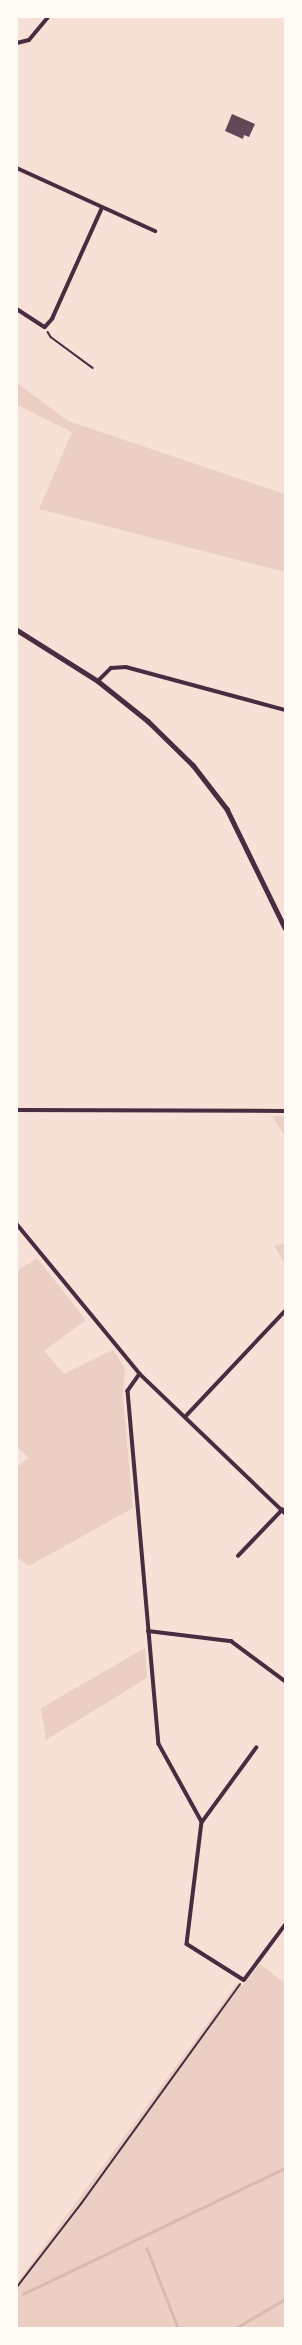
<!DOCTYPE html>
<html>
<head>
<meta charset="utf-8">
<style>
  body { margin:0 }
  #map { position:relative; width:302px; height:2345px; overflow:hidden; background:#f7e1d7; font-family:"PT Serif",serif }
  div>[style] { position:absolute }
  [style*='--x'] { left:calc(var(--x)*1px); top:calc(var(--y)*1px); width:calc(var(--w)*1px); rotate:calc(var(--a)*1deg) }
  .green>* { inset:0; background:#ebcfc5 }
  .stream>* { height:2.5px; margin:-1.25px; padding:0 1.25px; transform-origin:1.25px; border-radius:1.25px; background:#dcb8b0 }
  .building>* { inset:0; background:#644757 }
  .path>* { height:1.5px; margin:-0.75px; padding:0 0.75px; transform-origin:0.75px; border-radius:0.75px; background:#4a2c40 }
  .minor>* { height:3.5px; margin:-1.75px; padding:0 1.75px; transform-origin:1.75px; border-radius:1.75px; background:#4a2c40 }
  .tertiary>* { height:4.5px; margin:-2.25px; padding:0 2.25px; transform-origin:2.25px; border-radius:2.25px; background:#4a2c40 }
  span { translate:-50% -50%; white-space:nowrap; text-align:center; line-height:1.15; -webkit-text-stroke:3px #fffaf5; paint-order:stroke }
  .frame { position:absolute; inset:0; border:18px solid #fffaf5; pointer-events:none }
</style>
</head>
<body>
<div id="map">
  <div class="green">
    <div style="clip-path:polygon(17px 383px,68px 421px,285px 494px,285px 572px,39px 509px,72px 432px,17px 405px)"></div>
    <div style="clip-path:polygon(272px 1116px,285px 1116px,285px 1136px)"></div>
    <div style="clip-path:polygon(285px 1243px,285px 1264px,274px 1246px)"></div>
    <div style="clip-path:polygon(37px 1258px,86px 1320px,44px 1351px,64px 1374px,113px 1350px,125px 1368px,123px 1396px,133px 1508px,29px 1566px,17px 1557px,17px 1467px,29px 1458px,17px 1447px,17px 1271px)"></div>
    <div style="clip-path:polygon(145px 1648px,147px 1678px,46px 1740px,41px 1708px)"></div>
    <div style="clip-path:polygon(260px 1964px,285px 1983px,285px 2328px,17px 2328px,17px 2283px,237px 1983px,242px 1986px)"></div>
  </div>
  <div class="stream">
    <div style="--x:147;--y:2248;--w:86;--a:68.8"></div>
    <div style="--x:23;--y:2294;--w:291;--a:-25.7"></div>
    <div style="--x:236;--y:2328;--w:57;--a:-30.6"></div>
  </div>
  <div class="building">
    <div style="clip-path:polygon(232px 114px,255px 124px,249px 137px,244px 135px,243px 139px,225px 131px)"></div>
  </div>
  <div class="path">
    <div style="--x:48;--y:332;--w:6;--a:59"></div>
    <div style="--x:51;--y:337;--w:52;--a:36.4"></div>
    <div style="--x:17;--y:2287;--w:105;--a:-52.4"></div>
    <div style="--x:81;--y:2204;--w:271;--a:-54.1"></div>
    <div style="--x:17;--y:2299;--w:15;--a:90"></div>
  </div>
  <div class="minor">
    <div style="--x:17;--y:43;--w:12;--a:-14"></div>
    <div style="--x:29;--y:40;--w:30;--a:-50"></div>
    <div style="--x:17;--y:168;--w:152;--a:24.5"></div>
    <div style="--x:17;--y:309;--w:33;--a:33"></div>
    <div style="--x:45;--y:327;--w:11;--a:-49"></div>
    <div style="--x:52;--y:319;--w:122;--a:-65.8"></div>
    <div style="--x:98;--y:681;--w:18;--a:-45"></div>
    <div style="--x:111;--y:668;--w:15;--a:-4"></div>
    <div style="--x:126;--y:667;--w:165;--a:15.1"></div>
    <div style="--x:17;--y:1110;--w:268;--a:0.2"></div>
    <div style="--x:17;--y:1224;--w:194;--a:50.6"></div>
    <div style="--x:140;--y:1374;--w:201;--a:43.8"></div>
    <div style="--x:140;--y:1374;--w:21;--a:125"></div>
    <div style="--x:128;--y:1391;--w:354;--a:85"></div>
    <div style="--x:159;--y:1744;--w:89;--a:61.1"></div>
    <div style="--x:202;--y:1822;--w:123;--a:97"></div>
    <div style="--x:187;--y:1944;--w:67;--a:32.3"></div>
    <div style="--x:244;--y:1980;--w:69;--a:-53.3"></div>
    <div style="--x:186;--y:1416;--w:144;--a:-46.7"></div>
    <div style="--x:238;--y:1556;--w:64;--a:-46.3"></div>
    <div style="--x:148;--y:1631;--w:84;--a:6.9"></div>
    <div style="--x:231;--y:1641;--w:67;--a:36.5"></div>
    <div style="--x:202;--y:1822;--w:92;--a:-53.9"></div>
  </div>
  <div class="tertiary">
    <div style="--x:17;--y:630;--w:96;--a:32.2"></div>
    <div style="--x:98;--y:681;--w:64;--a:38.7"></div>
    <div style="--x:148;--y:721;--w:63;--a:44.4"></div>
    <div style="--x:193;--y:765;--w:56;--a:52.3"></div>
    <div style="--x:227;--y:809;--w:132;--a:64"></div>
  </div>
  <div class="frame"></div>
</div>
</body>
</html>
